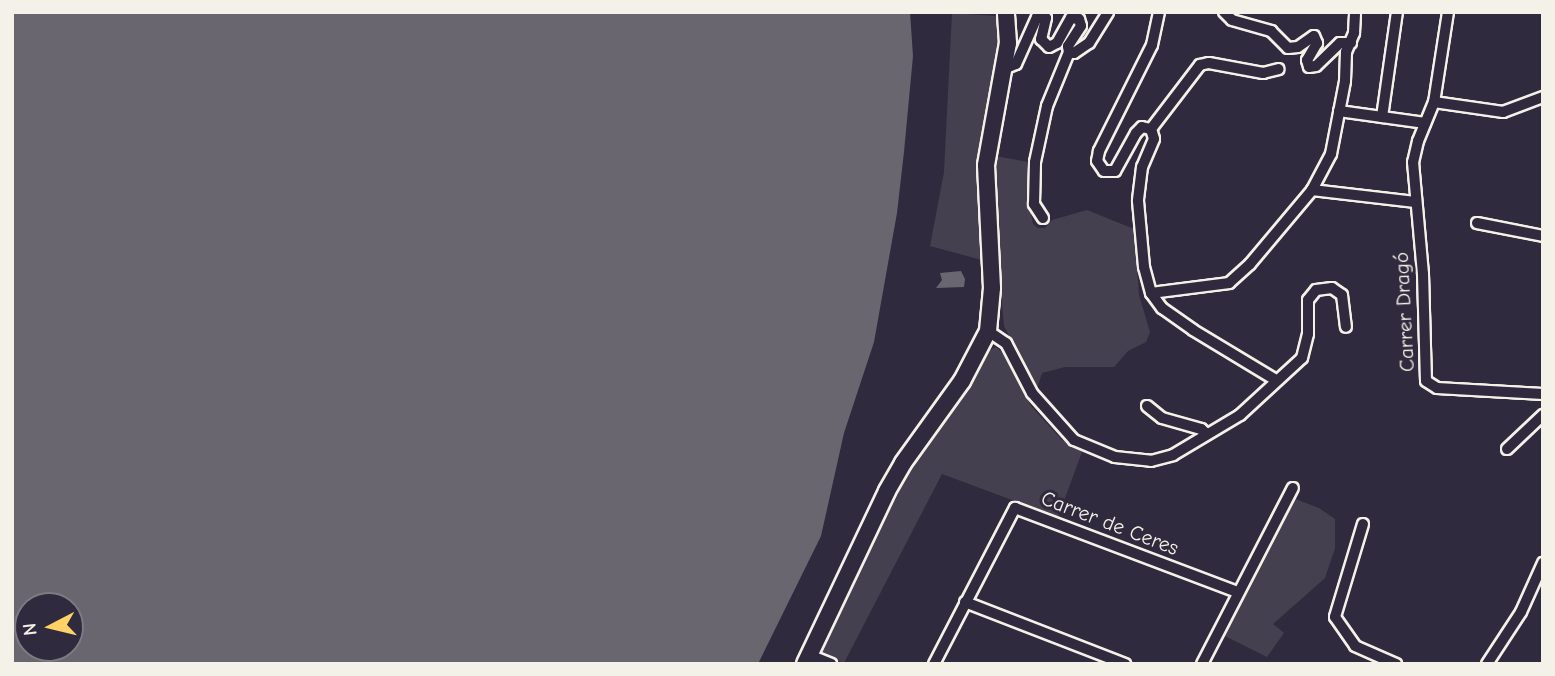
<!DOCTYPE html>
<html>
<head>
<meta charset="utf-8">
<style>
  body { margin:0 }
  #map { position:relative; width:1555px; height:676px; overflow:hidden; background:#2f2a3d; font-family:"Comic Neue",sans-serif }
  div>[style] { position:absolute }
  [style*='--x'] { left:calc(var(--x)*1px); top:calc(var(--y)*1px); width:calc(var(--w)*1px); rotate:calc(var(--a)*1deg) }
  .green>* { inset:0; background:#454050 }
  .water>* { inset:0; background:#6a6670 }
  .roads { filter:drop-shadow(2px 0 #f4f1e8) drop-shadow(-2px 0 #f4f1e8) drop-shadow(0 2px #f4f1e8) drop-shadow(0 -2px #f4f1e8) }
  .street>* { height:10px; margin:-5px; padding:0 5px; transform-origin:5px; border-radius:5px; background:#2f2a3d }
  .secondary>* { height:16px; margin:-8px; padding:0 8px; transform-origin:8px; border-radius:8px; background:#2f2a3d }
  span { translate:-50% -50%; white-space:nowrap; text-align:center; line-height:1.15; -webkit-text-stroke:6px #2f2a3d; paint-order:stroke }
  .street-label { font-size:21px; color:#f4f1e8 }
  .frame { position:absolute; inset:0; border:14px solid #f4f1e8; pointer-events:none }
  .north { position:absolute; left:14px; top:592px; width:70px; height:70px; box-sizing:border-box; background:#2f2a3d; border:2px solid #7e7a81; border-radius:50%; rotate:263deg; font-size:19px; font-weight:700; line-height:28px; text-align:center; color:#f4f1e8 }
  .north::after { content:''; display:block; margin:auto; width:24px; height:32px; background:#ffd166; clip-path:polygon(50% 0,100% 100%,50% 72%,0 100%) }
</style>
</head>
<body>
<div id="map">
  <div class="green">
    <div style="clip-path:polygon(952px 13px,996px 16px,999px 19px,995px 75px,979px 175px,982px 260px,930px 246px,944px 172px)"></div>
    <div style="clip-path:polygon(994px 156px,1029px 162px,1029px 205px,1033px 224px,1038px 228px,1045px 228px,1052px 220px,1087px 210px,1134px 229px,1139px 295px,1150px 332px,1146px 342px,1128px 351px,1114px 367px,1065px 367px,1042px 373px,1037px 389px,1004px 326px,995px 227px)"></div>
    <div style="clip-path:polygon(996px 347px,1003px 353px,1031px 406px,1061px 439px,1082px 452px,1058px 517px,942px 474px,844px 663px,822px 654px,821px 651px,878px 530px,907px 476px,988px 351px)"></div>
    <div style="clip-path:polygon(1293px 498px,1319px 508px,1335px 519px,1335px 548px,1325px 578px,1273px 624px,1284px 633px,1267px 657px,1223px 635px)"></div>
  </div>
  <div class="water">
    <div style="clip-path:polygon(evenodd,12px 12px,910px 12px,913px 56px,904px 152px,897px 213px,874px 342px,844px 433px,821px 536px,758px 664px,12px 664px,12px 12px,28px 606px,70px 606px,70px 648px,28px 648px,28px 606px)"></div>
    <div style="clip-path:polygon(961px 271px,965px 279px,964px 287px,936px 288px,942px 280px,940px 273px)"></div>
  </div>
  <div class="roads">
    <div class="street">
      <div style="--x:1159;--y:12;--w:34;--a:102"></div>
      <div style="--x:1152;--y:45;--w:119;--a:116.6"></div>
      <div style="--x:1099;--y:151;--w:10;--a:101"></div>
      <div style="--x:1097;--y:161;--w:12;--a:55"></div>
      <div style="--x:1104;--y:171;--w:11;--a:0"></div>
      <div style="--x:1115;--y:171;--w:43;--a:-61.1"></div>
      <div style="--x:1136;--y:133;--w:8;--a:-45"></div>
      <div style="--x:1142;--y:127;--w:9;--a:13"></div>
      <div style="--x:1151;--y:129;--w:81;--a:-52.6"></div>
      <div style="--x:1200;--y:65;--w:9;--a:-13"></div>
      <div style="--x:1209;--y:63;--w:55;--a:10.5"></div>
      <div style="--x:1263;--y:73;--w:16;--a:-14"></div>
      <div style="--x:1224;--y:12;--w:11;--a:45"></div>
      <div style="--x:1232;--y:20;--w:41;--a:15.8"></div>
      <div style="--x:1271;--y:31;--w:24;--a:45"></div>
      <div style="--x:1288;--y:48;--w:10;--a:-6"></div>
      <div style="--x:1298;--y:47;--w:19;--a:-35"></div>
      <div style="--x:1314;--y:36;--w:8;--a:67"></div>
      <div style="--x:1317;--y:43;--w:20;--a:120"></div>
      <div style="--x:1307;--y:60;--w:7;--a:74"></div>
      <div style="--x:1309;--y:67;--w:7;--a:-8"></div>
      <div style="--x:1316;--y:66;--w:33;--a:-44"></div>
      <div style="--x:1340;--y:43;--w:11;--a:0"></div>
      <div style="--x:1448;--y:12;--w:91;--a:98.8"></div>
      <div style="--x:1434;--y:102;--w:42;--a:112.3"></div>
      <div style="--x:1418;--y:141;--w:22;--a:103"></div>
      <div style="--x:1413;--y:162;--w:112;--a:84.9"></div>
      <div style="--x:1423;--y:274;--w:107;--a:88.4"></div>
      <div style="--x:1426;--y:381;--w:13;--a:32"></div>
      <div style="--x:1437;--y:388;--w:106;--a:3.2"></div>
      <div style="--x:1004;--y:69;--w:13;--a:-23"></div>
      <div style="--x:1016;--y:64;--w:51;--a:-65.9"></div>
      <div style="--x:1037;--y:17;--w:9;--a:6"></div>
      <div style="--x:1046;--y:18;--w:22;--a:103"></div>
      <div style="--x:1041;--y:39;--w:11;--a:45"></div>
      <div style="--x:1049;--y:47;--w:9;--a:-27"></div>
      <div style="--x:1057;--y:43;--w:29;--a:-61"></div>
      <div style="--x:1071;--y:18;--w:8;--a:7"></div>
      <div style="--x:1079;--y:19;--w:7;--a:74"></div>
      <div style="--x:1081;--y:26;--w:24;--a:123"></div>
      <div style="--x:1068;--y:46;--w:6;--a:81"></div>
      <div style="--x:1069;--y:52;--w:5;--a:11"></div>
      <div style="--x:1074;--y:53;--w:18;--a:-34"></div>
      <div style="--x:1089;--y:43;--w:36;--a:-58"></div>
      <div style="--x:1434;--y:102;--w:70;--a:8.2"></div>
      <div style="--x:1503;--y:112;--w:43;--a:-20.6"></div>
      <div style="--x:1339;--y:111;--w:87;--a:7.9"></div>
      <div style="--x:1382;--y:117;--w:106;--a:-81.9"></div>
      <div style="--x:1151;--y:129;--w:10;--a:73"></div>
      <div style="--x:1154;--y:139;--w:30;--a:113"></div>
      <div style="--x:1142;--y:167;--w:34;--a:97"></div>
      <div style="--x:1138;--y:201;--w:66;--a:84.8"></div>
      <div style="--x:1144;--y:267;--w:27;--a:75"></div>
      <div style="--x:1151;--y:293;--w:19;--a:54"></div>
      <div style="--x:1162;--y:308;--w:38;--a:35"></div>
      <div style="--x:1193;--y:330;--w:97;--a:31.1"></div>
      <div style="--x:1312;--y:190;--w:104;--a:6.6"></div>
      <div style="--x:1043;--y:218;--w:17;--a:-123"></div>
      <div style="--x:1034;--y:204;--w:42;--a:-88.6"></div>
      <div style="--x:1035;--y:162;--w:57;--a:-77.9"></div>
      <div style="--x:1047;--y:106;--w:58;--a:-67.8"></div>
      <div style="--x:1477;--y:223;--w:67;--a:11.1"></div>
      <div style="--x:1151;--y:293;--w:79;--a:-7.3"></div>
      <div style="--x:1229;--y:283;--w:28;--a:-42"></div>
      <div style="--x:1250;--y:264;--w:97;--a:-50"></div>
      <div style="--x:1312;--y:190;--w:41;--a:-62.2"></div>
      <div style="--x:1331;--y:154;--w:74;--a:-79.1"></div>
      <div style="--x:1345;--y:81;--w:29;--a:-88"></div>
      <div style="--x:1346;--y:52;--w:21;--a:-67"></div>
      <div style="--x:1354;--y:33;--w:21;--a:-87"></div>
      <div style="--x:988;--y:331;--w:22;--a:34"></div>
      <div style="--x:1006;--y:343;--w:56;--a:62.5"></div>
      <div style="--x:1032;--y:393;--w:63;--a:48.2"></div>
      <div style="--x:1074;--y:440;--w:44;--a:22.5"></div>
      <div style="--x:1115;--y:457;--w:36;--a:6"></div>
      <div style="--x:1151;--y:461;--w:23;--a:-15"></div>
      <div style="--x:1173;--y:455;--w:78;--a:-30.8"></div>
      <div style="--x:1240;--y:415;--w:84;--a:-42.6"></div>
      <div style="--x:1302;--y:358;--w:25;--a:-76"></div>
      <div style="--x:1308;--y:334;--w:34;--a:-90"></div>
      <div style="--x:1308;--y:300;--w:13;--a:-51"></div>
      <div style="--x:1316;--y:290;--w:16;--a:-7"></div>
      <div style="--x:1332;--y:288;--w:12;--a:35"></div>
      <div style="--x:1342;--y:295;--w:32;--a:83"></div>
      <div style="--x:1147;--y:406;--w:19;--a:39"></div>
      <div style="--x:1162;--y:418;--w:41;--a:15.8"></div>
      <div style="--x:1201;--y:429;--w:8;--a:40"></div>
      <div style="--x:1507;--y:449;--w:50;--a:-43.4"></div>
      <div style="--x:1363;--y:524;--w:97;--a:106.8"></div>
      <div style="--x:1335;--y:617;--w:35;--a:55"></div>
      <div style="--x:1355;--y:646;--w:45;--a:23.7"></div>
      <div style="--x:965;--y:602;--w:172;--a:21.2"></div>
      <div style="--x:809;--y:655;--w:24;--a:22"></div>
      <div style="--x:934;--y:664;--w:176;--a:-62.6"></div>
      <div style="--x:1015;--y:508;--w:237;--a:20.7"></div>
      <div style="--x:1202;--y:664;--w:198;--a:-62.7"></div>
      <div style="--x:1487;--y:664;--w:62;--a:-56.8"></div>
      <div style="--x:1521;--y:612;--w:54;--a:-65.8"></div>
    </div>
    <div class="secondary">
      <div style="--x:805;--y:664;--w:191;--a:-64.6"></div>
      <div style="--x:887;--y:491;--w:32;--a:-60"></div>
      <div style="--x:903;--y:463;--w:101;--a:-54.3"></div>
      <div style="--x:962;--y:381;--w:56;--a:-62.5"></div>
      <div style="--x:988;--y:331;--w:43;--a:-84.7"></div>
      <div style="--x:992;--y:288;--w:123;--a:-92.8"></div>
      <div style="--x:986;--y:165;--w:124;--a:-79.8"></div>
      <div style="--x:1008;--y:43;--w:31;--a:-94"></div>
    </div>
  </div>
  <div class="street-label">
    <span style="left:1404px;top:312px;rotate:-93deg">Carrer Dragó</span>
    <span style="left:1110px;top:523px;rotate:21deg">Carrer de Ceres</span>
  </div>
  <div class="frame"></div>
  <div class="north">N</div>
</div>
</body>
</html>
